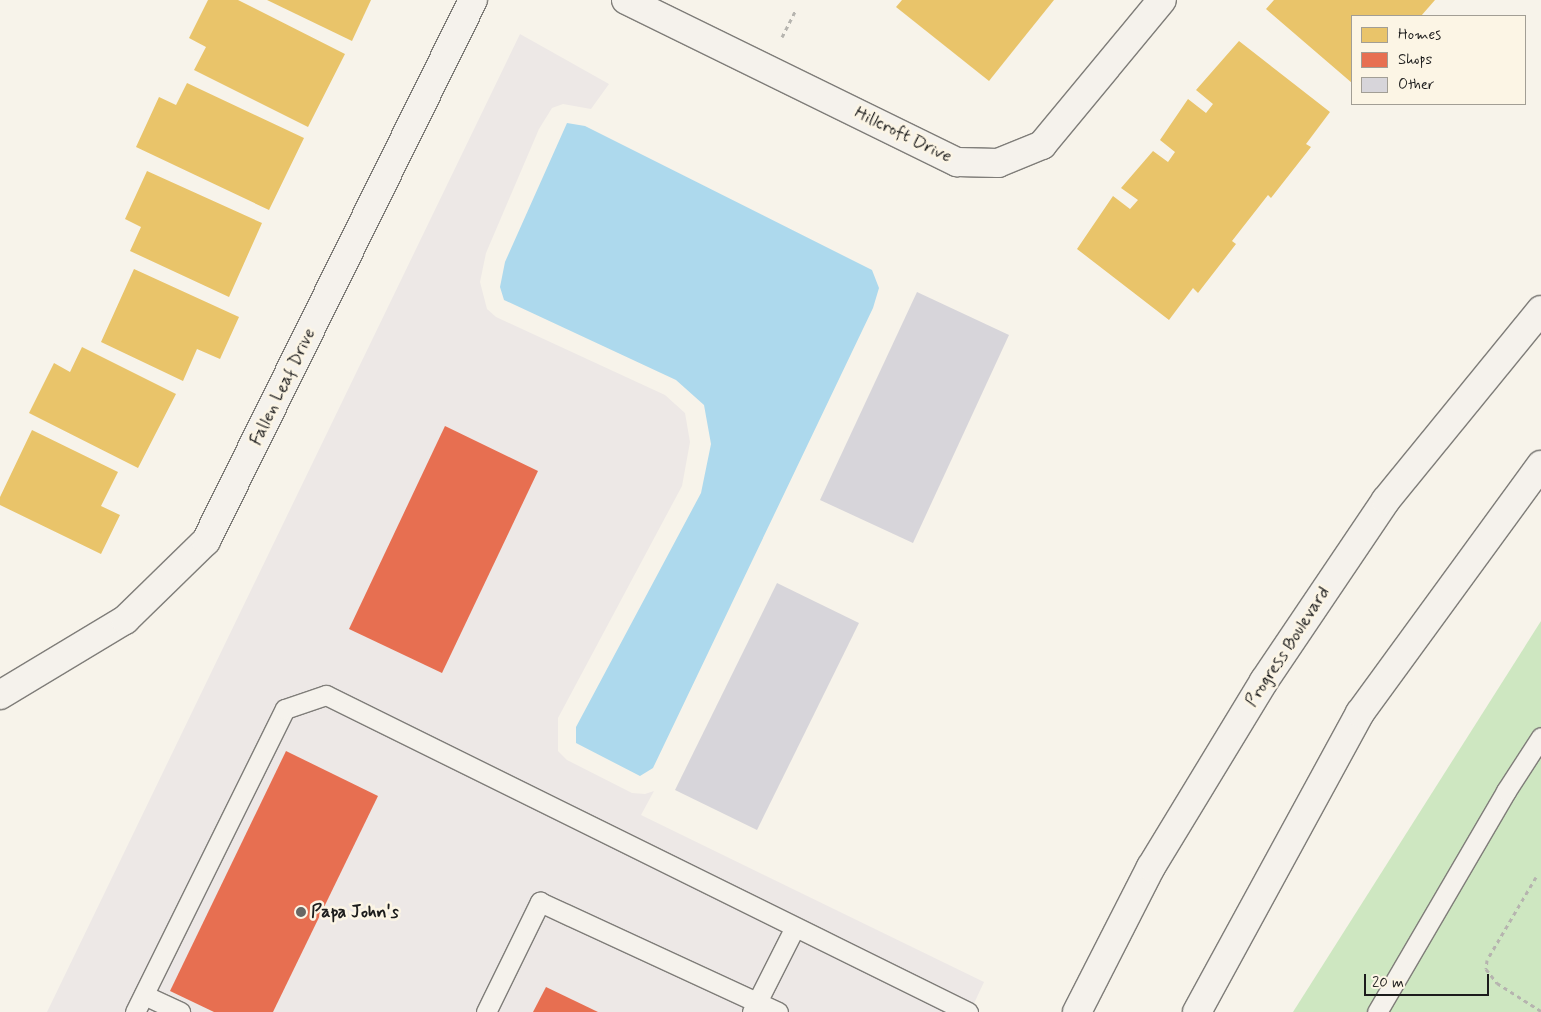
<!DOCTYPE html>
<html>
<head>
<meta charset="utf-8">
<style>
  body { margin:0 }
  #map { position:relative; width:1541px; height:1012px; overflow:hidden; background:#f7f3ea; font-family:Mynerve,sans-serif }
  div>[style] { position:absolute }
  [style*='--x'] { left:calc(var(--x)*1px); top:calc(var(--y)*1px); width:calc(var(--w)*1px); rotate:calc(var(--a)*1deg) }
  .built>* { inset:0; background:#ede8e6 }
  .green>* { inset:0; background:#cee7c1 }
  .water>* { inset:0; background:#add9ed }
  .homes>* { inset:0; background:#e9c46a }
  .shops>* { inset:0; background:#e76f51 }
  .building>* { inset:0; background:#d7d5da }
  .path>* { height:3px; margin-top:-1.5px; transform-origin:0; background:repeating-linear-gradient(90deg,#b6b4af 0 4px,transparent 0 8px) }
  .roads { filter:drop-shadow(1px 0 #7f7d79) drop-shadow(-1px 0 #7f7d79) drop-shadow(0 1px #7f7d79) drop-shadow(0 -1px #7f7d79) }
  .lane>* { height:19px; margin:-9.5px; padding:0 9.5px; transform-origin:9.5px; border-radius:9.5px; background:#f5f2ec }
  .street>* { height:28px; margin:-14px; padding:0 14px; transform-origin:14px; border-radius:14px; background:#f5f2ec }
  .secondary>* { height:28px; margin:-14px; padding:0 14px; transform-origin:14px; border-radius:14px; background:#f5f2ec }
  .dots>* { width:14px; height:14px; translate:-50% -50%; box-sizing:border-box; border:2px solid #fcf5e5; border-radius:50% }
  span { translate:-50% -50%; white-space:nowrap; text-align:center; line-height:1.15; -webkit-text-stroke:5px #fcf5e5; paint-order:stroke }
  .street-label { font-size:18px; color:#1c1c1c }
  .poi-label { font-size:18px; color:#1c1c1c; font-weight:700 }
  .left { translate:0 -50%; text-align:left }
  .legend { position:absolute; left:1351px; top:15px; width:175px; height:90px; box-sizing:border-box; background:#fcf5e5; border:1px solid #a29e95; margin:0; padding:6px 9px; list-style:none; font-size:15px; color:#1c1c1c }
  .legend li { display:flex; align-items:center; gap:10px; height:25px }
  .legend b { width:25px; border:1px solid #a29e95 }
  .scale { position:absolute; left:1364px; top:974px; width:125px; height:22px; box-sizing:border-box; border:2px solid #1c1c1c; border-top:0; padding-left:6px; font-size:15px; line-height:18px; white-space:nowrap; color:#1c1c1c; -webkit-text-stroke:4px #fcf5e5; paint-order:stroke }
</style>
</head>
<body>
<div id="map">
  <div class="built">
    <div style="clip-path:polygon(520px 34px,609px 84px,591px 109px,563px 104px,552px 108px,539px 129px,486px 253px,480px 282px,487px 309px,496px 317px,665px 395px,685px 413px,690px 442px,682px 486px,558px 718px,558px 751px,567px 760px,632px 793px,645px 794px,654px 791px,641px 815px,984px 982px,970px 1012px,47px 1012px)"></div>
  </div>
  <div class="green">
    <div style="clip-path:polygon(1541px 621px,1541px 1012px,1293px 1012px)"></div>
  </div>
  <div class="water">
    <div style="clip-path:polygon(567px 123px,585px 126px,872px 270px,879px 288px,873px 308px,653px 768px,640px 776px,576px 743px,576px 727px,701px 493px,711px 444px,704px 405px,676px 380px,504px 300px,500px 287px,505px 262px)"></div>
  </div>
  <div class="homes">
    <div style="clip-path:polygon(208px 0,238px 0,345px 54px,308px 127px,194px 70px,206px 47px,189px 38px)"></div>
    <div style="clip-path:polygon(267px 0,371px 0,352px 41px)"></div>
    <div style="clip-path:polygon(902px 0,1054px 0,989px 81px,896px 7px)"></div>
    <div style="clip-path:polygon(1274px 0,1435px 0,1421px 16px,1352px 16px,1352px 83px,1266px 9px)"></div>
    <div style="clip-path:polygon(1239px 41px,1330px 112px,1306px 144px,1311px 147px,1271px 198px,1268px 195px,1232px 241px,1236px 244px,1198px 293px,1193px 288px,1169px 320px,1077px 249px,1113px 196px,1130px 209px,1138px 200px,1121px 188px,1153px 151px,1168px 162px,1175px 152px,1160px 140px,1188px 99px,1206px 113px,1213px 104px,1196px 90px)"></div>
    <div style="clip-path:polygon(187px 83px,304px 138px,269px 210px,136px 147px,159px 97px,176px 105px)"></div>
    <div style="clip-path:polygon(147px 171px,262px 223px,229px 297px,130px 251px,141px 227px,125px 219px)"></div>
    <div style="clip-path:polygon(134px 269px,239px 317px,220px 359px,197px 349px,183px 381px,101px 342px)"></div>
    <div style="clip-path:polygon(82px 347px,176px 394px,138px 468px,29px 413px,54px 363px,70px 372px)"></div>
    <div style="clip-path:polygon(32px 430px,118px 472px,101px 506px,120px 515px,101px 554px,0 505px,0 497px)"></div>
  </div>
  <div class="shops">
    <div style="clip-path:polygon(445px 426px,538px 471px,442px 673px,349px 629px)"></div>
    <div style="clip-path:polygon(286px 751px,378px 796px,273px 1012px,214px 1012px,170px 991px)"></div>
    <div style="clip-path:polygon(546px 987px,598px 1012px,533px 1012px)"></div>
  </div>
  <div class="building">
    <div style="clip-path:polygon(917px 292px,1009px 335px,913px 543px,820px 500px)"></div>
    <div style="clip-path:polygon(777px 583px,859px 623px,757px 830px,675px 790px)"></div>
  </div>
  <div class="path">
    <div style="--x:782;--y:37;--w:31;--a:-63"></div>
    <div style="--x:1536;--y:877;--w:96;--a:120.6"></div>
    <div style="--x:1487;--y:960;--w:9;--a:96"></div>
    <div style="--x:1486;--y:969;--w:18;--a:52"></div>
    <div style="--x:1497;--y:983;--w:52;--a:32.5"></div>
  </div>
  <div class="roads">
    <div class="lane">
      <div style="--x:144;--y:995;--w:40;--a:25"></div>
      <div style="--x:135;--y:1012;--w:338;--a:-63.7"></div>
      <div style="--x:285;--y:709;--w:43;--a:-18.9"></div>
      <div style="--x:326;--y:695;--w:716;--a:26.28"></div>
      <div style="--x:486;--y:1012;--w:123;--a:-63.9"></div>
      <div style="--x:540;--y:902;--w:262;--a:24.8"></div>
      <div style="--x:752;--y:1012;--w:95;--a:-63.2"></div>
      <div style="--x:1377;--y:1012;--w:256;--a:-59.7"></div>
      <div style="--x:1506;--y:791;--w:64;--a:-57.1"></div>
    </div>
    <div class="street">
      <div style="--x:626;--y:0;--w:369;--a:26.1"></div>
      <div style="--x:957;--y:162;--w:41;--a:1.4"></div>
      <div style="--x:998;--y:163;--w:48;--a:-22.2"></div>
      <div style="--x:1042;--y:145;--w:188;--a:-50.4"></div>
      <div style="--x:0;--y:695;--w:146;--a:-31"></div>
      <div style="--x:125;--y:620;--w:113;--a:-44.3"></div>
      <div style="--x:206;--y:541;--w:603;--a:-63.73"></div>
    </div>
    <div class="secondary">
      <div style="--x:1077;--y:1012;--w:163;--a:-63"></div>
      <div style="--x:1151;--y:867;--w:218;--a:-58.7"></div>
      <div style="--x:1264;--y:681;--w:218;--a:-56"></div>
      <div style="--x:1386;--y:500;--w:245;--a:-50.8"></div>
      <div style="--x:1197;--y:1012;--w:341;--a:-61.4"></div>
      <div style="--x:1360;--y:713;--w:307;--a:-53.9"></div>
    </div>
  </div>
  <div class="dots">
    <div style="left:301px;top:912px;background:#696764"></div>
  </div>
  <div class="street-label">
    <span style="left:903px;top:135px;rotate:26deg">Hillcroft Drive</span>
    <span style="left:283px;top:387px;rotate:-64deg">Fallen Leaf Drive</span>
    <span style="left:1288px;top:647px;rotate:-57deg">Progress Boulevard</span>
  </div>
  <div class="poi-label">
    <span class="left" style="left:311px;top:912px">Papa John's</span>
  </div>
  <ul class="legend">
  <li><b style="height:14px;background:#e9c46a"></b>Homes</li>
  <li><b style="height:14px;background:#e76f51"></b>Shops</li>
  <li><b style="height:14px;background:#d7d5da"></b>Other</li>
  </ul>
  <div class="scale">20 m</div>
</div>
</body>
</html>
